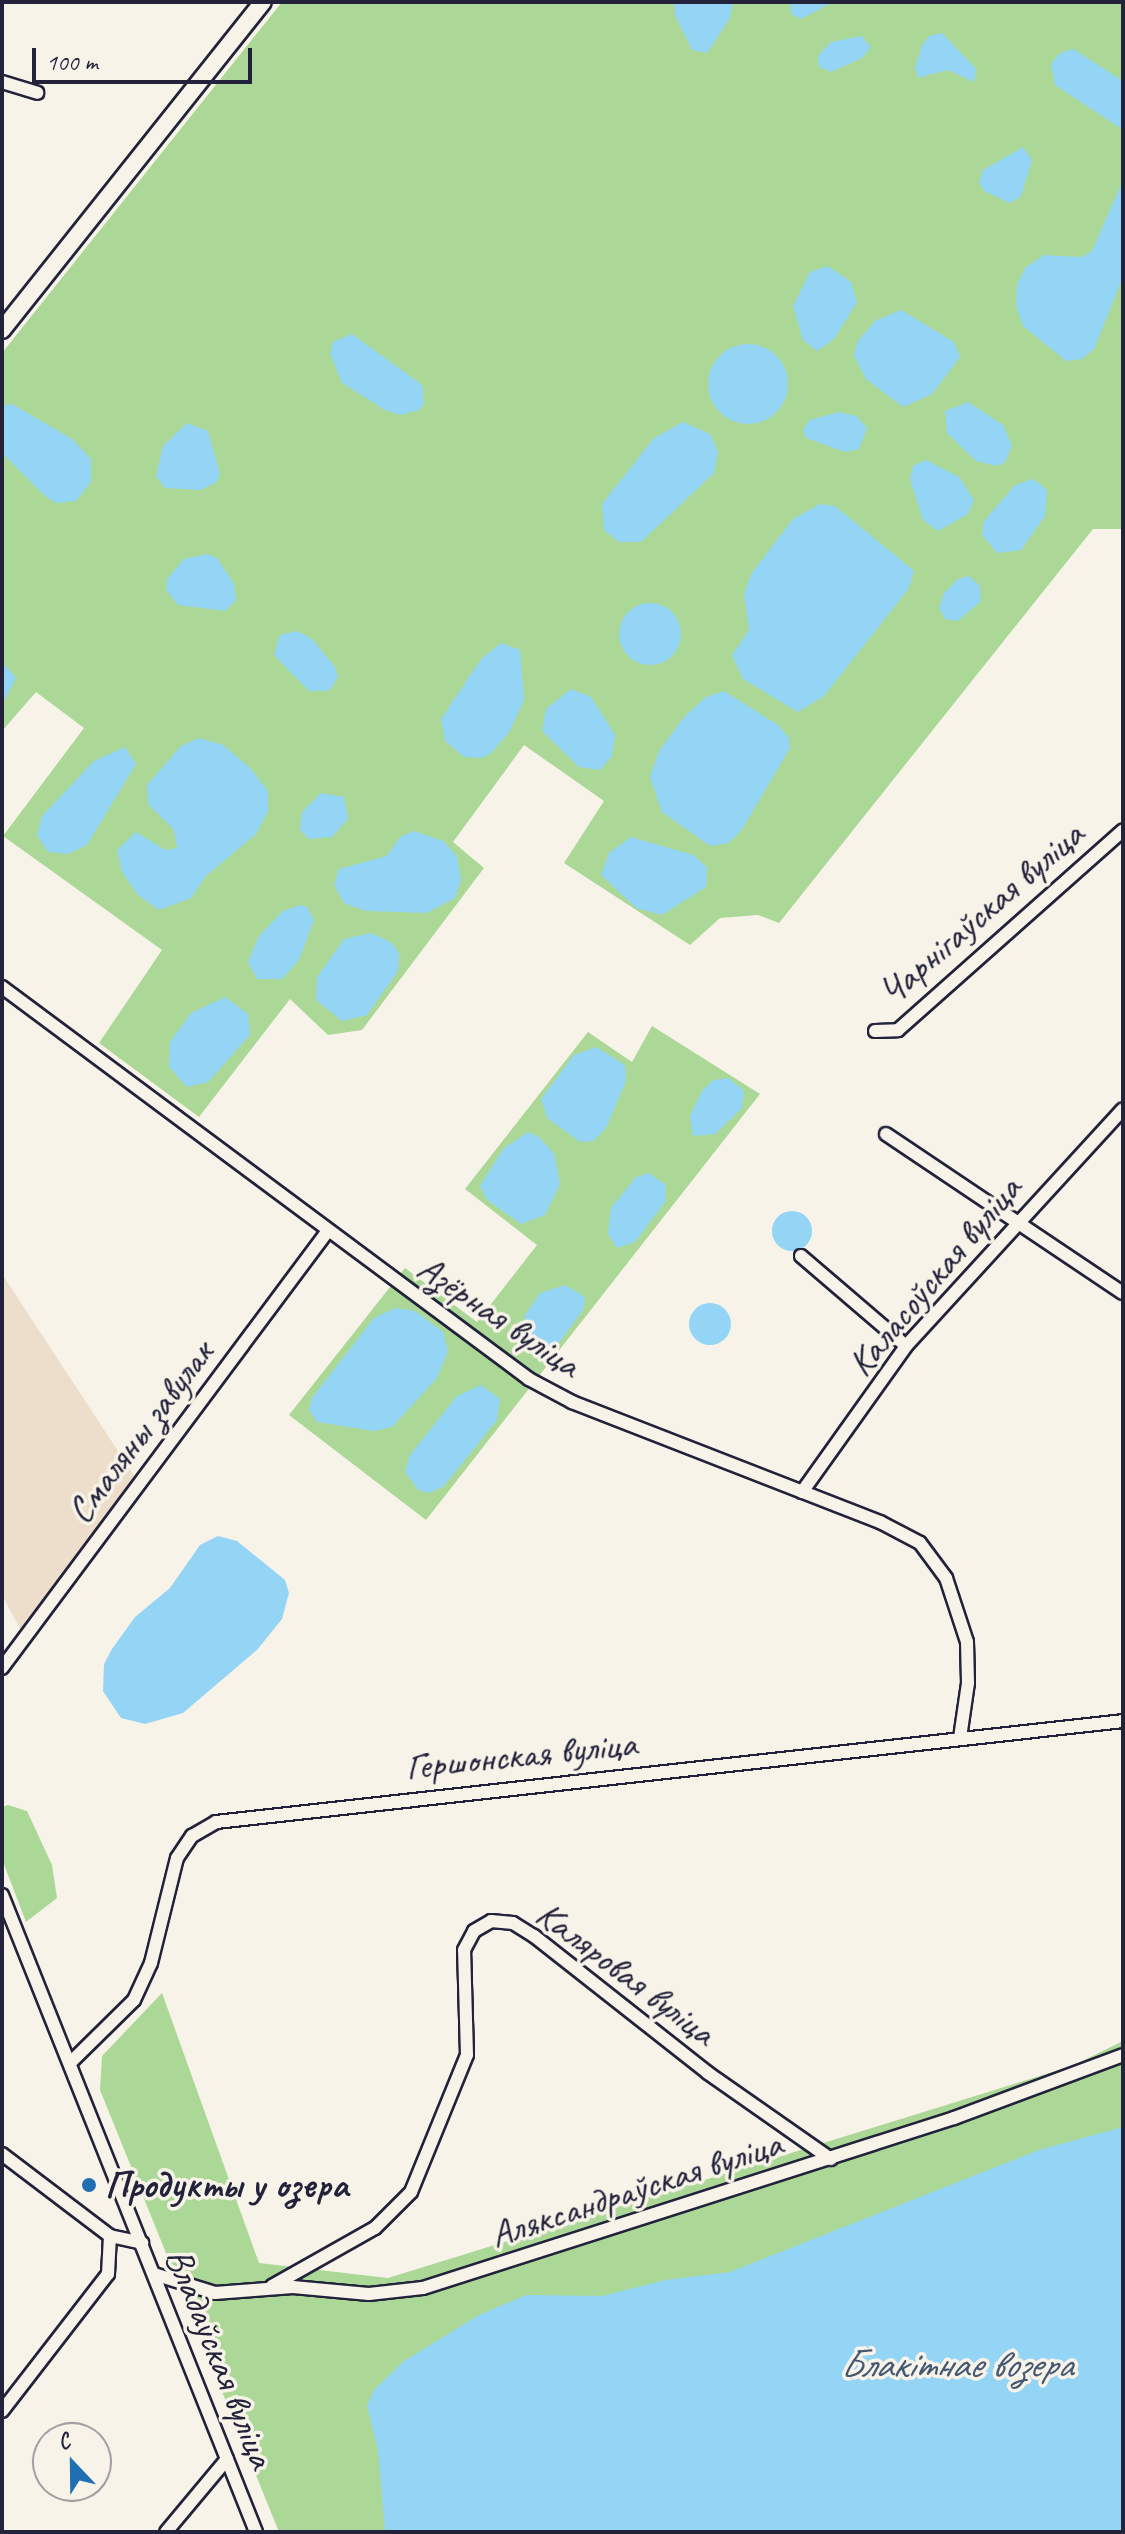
<!DOCTYPE html>
<html>
<head>
<meta charset="utf-8">
<style>
  body { margin:0 }
  #map { position:relative; width:1125px; height:2534px; overflow:hidden; background:#f7f3e8; font-family:Caveat,sans-serif }
  div>[style] { position:absolute }
  [style*='--x'] { left:calc(var(--x)*1px); top:calc(var(--y)*1px); width:calc(var(--w)*1px); rotate:calc(var(--a)*1deg) }
  .built>* { inset:0; background:#ecdeca }
  .green>* { inset:0; background:#abd897 }
  .water>* { inset:0; background:#94d5f5 }
  .round { border-radius:50% }
  .roads { filter:drop-shadow(2px 0 #22223b) drop-shadow(-2px 0 #22223b) drop-shadow(0 2px #22223b) drop-shadow(0 -2px #22223b) }
  .minor>* { height:12px; margin:-6px; padding:0 6px; transform-origin:6px; border-radius:6px; background:#f7f3e8 }
  .tertiary>* { height:16px; margin:-8px; padding:0 8px; transform-origin:8px; border-radius:8px; background:#f7f3e8 }
  .dots>* { width:22px; height:22px; translate:-50% -50%; box-sizing:border-box; border:4px solid #f7f3e8; border-radius:50% }
  span { translate:-50% -50%; white-space:nowrap; text-align:center; line-height:1.15; -webkit-text-stroke:7px #f7f3e8; paint-order:stroke }
  .street-label { font-size:38px; color:#22223b }
  .poi-label { font-size:38px; color:#22223b; font-weight:700 }
  .left { translate:0 -50%; text-align:left }
  .water-label { font-size:40px; color:#445873; font-style:italic }
  .frame { position:absolute; inset:0; border:4px solid #22223b; pointer-events:none }
  .north { position:absolute; left:32px; top:2422px; width:80px; height:80px; box-sizing:border-box; background:#f7f3e8; border:2px solid #a29fa3; border-radius:50%; rotate:338deg; font-size:22px; font-weight:700; line-height:32px; text-align:center; color:#22223b }
  .north::after { content:''; display:block; margin:auto; width:28px; height:36px; background:#1f6fb2; clip-path:polygon(50% 0,100% 100%,50% 72%,0 100%) }
  .scale { position:absolute; left:32px; top:48px; width:220px; height:36px; box-sizing:border-box; border:4px solid #22223b; border-top:0; padding-left:10px; font-size:24px; line-height:28px; white-space:nowrap; color:#22223b; -webkit-text-stroke:6px #f7f3e8; paint-order:stroke }
</style>
</head>
<body>
<div id="map">
  <div class="built">
    <div style="clip-path:polygon(2px 1274px,135px 1477px,23px 1634px,2px 1595px)"></div>
  </div>
  <div class="green">
    <div style="clip-path:polygon(282px 2px,1123px 2px,1123px 529px,1093px 529px,779px 923px,758px 915px,720px 918px,690px 945px,564px 863px,604px 801px,524px 745px,453px 842px,484px 868px,362px 1030px,328px 1035px,290px 999px,199px 1117px,99px 1043px,162px 950px,3px 836px,84px 728px,36px 692px,2px 731px,2px 353px)"></div>
    <div style="clip-path:polygon(652px 1026px,760px 1094px,426px 1520px,289px 1415px,405px 1268px,477px 1322px,537px 1245px,465px 1189px,588px 1032px,632px 1062px)"></div>
    <div style="clip-path:polygon(8px 1805px,27px 1811px,52px 1865px,57px 1898px,26px 1922px,2px 1859px,2px 1807px)"></div>
    <div style="clip-path:polygon(162px 1993px,259px 2263px,388px 2278px,1072px 2066px,1123px 2041px,1123px 2532px,279px 2532px,100px 2090px,102px 2056px)"></div>
  </div>
  <div class="water">
    <div style="clip-path:polygon(674px 2px,733px 2px,730px 18px,707px 53px,692px 50px,675px 15px)"></div>
    <div style="clip-path:polygon(790px 2px,833px 2px,801px 19px,791px 14px)"></div>
    <div style="clip-path:polygon(942px 33px,976px 69px,974px 82px,948px 70px,918px 78px,915px 68px,922px 45px,929px 36px)"></div>
    <div style="clip-path:polygon(861px 36px,871px 47px,862px 58px,831px 72px,819px 67px,818px 56px,831px 42px)"></div>
    <div style="clip-path:polygon(1073px 49px,1123px 81px,1123px 130px,1055px 85px,1051px 64px,1060px 53px)"></div>
    <div style="clip-path:polygon(1023px 147px,1032px 160px,1021px 196px,1010px 203px,984px 191px,979px 182px,983px 170px)"></div>
    <div style="clip-path:polygon(1123px 180px,1123px 277px,1094px 349px,1082px 359px,1066px 361px,1023px 326px,1016px 306px,1017px 284px,1026px 267px,1044px 255px,1082px 257px,1092px 251px)"></div>
    <div style="clip-path:polygon(828px 266px,851px 282px,857px 302px,834px 339px,817px 351px,803px 340px,793px 306px,810px 272px)"></div>
    <div style="clip-path:polygon(901px 310px,954px 342px,960px 357px,932px 394px,903px 407px,866px 379px,854px 356px,857px 342px,875px 321px)"></div>
    <div style="clip-path:polygon(352px 334px,422px 385px,424px 404px,419px 410px,400px 415px,385px 410px,342px 383px,330px 353px,333px 342px)"></div>
    <div class="round" style="left:708px;top:344px;width:80px;height:80px"></div>
    <div style="clip-path:polygon(968px 402px,1003px 425px,1012px 446px,1005px 462px,997px 466px,976px 461px,947px 433px,945px 411px)"></div>
    <div style="clip-path:polygon(12px 404px,72px 439px,91px 459px,91px 482px,76px 501px,56px 503px,46px 497px,2px 453px,2px 406px)"></div>
    <div style="clip-path:polygon(839px 412px,856px 416px,867px 428px,859px 449px,845px 452px,806px 438px,803px 430px,810px 420px)"></div>
    <div style="clip-path:polygon(683px 422px,710px 434px,718px 452px,714px 473px,641px 542px,619px 542px,604px 530px,602px 504px,654px 438px)"></div>
    <div style="clip-path:polygon(187px 423px,208px 431px,220px 474px,217px 482px,201px 490px,165px 488px,156px 476px,163px 446px)"></div>
    <div style="clip-path:polygon(926px 460px,959px 477px,974px 500px,968px 514px,938px 531px,923px 520px,910px 479px,913px 466px)"></div>
    <div style="clip-path:polygon(1033px 479px,1047px 490px,1045px 516px,1021px 550px,997px 553px,982px 535px,984px 521px,1015px 485px)"></div>
    <div style="clip-path:polygon(820px 504px,835px 506px,914px 571px,909px 588px,824px 696px,798px 712px,743px 679px,732px 655px,749px 630px,744px 594px,751px 574px,793px 519px)"></div>
    <div style="clip-path:polygon(207px 554px,217px 558px,234px 584px,236px 600px,225px 611px,178px 605px,166px 590px,167px 579px,184px 559px)"></div>
    <div style="clip-path:polygon(969px 576px,980px 586px,981px 601px,958px 621px,945px 619px,939px 608px,944px 593px,958px 579px)"></div>
    <div class="round" style="left:619px;top:603px;width:62px;height:62px"></div>
    <div style="clip-path:polygon(297px 631px,312px 639px,335px 667px,338px 677px,329px 691px,309px 691px,274px 655px,280px 635px)"></div>
    <div style="clip-path:polygon(501px 643px,520px 650px,524px 700px,510px 731px,492px 752px,483px 758px,464px 757px,445px 741px,441px 719px,481px 659px)"></div>
    <div style="clip-path:polygon(2px 662px,16px 678px,2px 705px)"></div>
    <div style="clip-path:polygon(571px 689px,591px 697px,615px 735px,612px 756px,600px 770px,579px 767px,542px 731px,546px 709px)"></div>
    <div style="clip-path:polygon(724px 691px,778px 725px,789px 738px,790px 748px,741px 831px,728px 843px,710px 846px,662px 812px,650px 777px,659px 751px,684px 717px,706px 697px)"></div>
    <div style="clip-path:polygon(199px 738px,223px 745px,250px 768px,268px 791px,268px 811px,256px 834px,206px 876px,191px 898px,159px 910px,138px 895px,122px 872px,117px 850px,136px 832px,165px 850px,177px 848px,174px 830px,148px 804px,147px 785px,181px 746px)"></div>
    <div style="clip-path:polygon(125px 747px,136px 764px,87px 845px,68px 854px,48px 852px,37px 835px,42px 816px,94px 761px)"></div>
    <div style="clip-path:polygon(321px 793px,344px 797px,348px 819px,332px 837px,309px 839px,300px 830px,302px 812px)"></div>
    <div style="clip-path:polygon(414px 831px,443px 841px,457px 856px,461px 880px,455px 898px,427px 913px,366px 911px,344px 903px,334px 885px,339px 869px,387px 856px,400px 837px)"></div>
    <div style="clip-path:polygon(631px 837px,693px 855px,707px 867px,706px 887px,662px 915px,636px 908px,601px 875px,609px 853px)"></div>
    <div style="clip-path:polygon(300px 905px,307px 907px,314px 920px,299px 960px,282px 979px,257px 979px,248px 962px,259px 936px,283px 911px)"></div>
    <div style="clip-path:polygon(371px 933px,392px 943px,399px 953px,398px 971px,367px 1015px,342px 1021px,316px 1000px,317px 977px,344px 939px)"></div>
    <div style="clip-path:polygon(225px 997px,248px 1014px,250px 1035px,208px 1082px,187px 1087px,169px 1067px,170px 1042px,191px 1013px)"></div>
    <div style="clip-path:polygon(596px 1047px,625px 1065px,626px 1081px,607px 1126px,594px 1141px,580px 1142px,547px 1118px,541px 1099px,574px 1055px)"></div>
    <div style="clip-path:polygon(728px 1078px,744px 1091px,742px 1108px,715px 1134px,693px 1136px,690px 1116px,702px 1091px,713px 1080px)"></div>
    <div style="clip-path:polygon(528px 1132px,540px 1138px,554px 1154px,560px 1184px,545px 1215px,521px 1224px,487px 1200px,480px 1186px,503px 1149px)"></div>
    <div style="clip-path:polygon(649px 1173px,666px 1185px,665px 1202px,635px 1242px,617px 1248px,608px 1234px,611px 1208px,636px 1177px)"></div>
    <div class="round" style="left:772px;top:1211px;width:40px;height:40px"></div>
    <div style="clip-path:polygon(565px 1285px,585px 1297px,583px 1310px,558px 1344px,533px 1351px,522px 1340px,525px 1315px,540px 1293px)"></div>
    <div class="round" style="left:689px;top:1303px;width:42px;height:42px"></div>
    <div style="clip-path:polygon(395px 1308px,415px 1311px,443px 1332px,448px 1351px,437px 1378px,392px 1427px,374px 1431px,317px 1422px,309px 1410px,312px 1398px,374px 1318px)"></div>
    <div style="clip-path:polygon(481px 1385px,500px 1399px,497px 1420px,443px 1487px,429px 1493px,418px 1490px,405px 1472px,410px 1455px,457px 1396px)"></div>
    <div style="clip-path:polygon(218px 1536px,237px 1541px,285px 1580px,289px 1593px,282px 1619px,257px 1650px,183px 1713px,145px 1724px,121px 1718px,103px 1691px,104px 1664px,112px 1649px,135px 1617px,170px 1588px,200px 1545px)"></div>
    <div style="clip-path:polygon(1123px 2127px,1123px 2532px,385px 2532px,378px 2450px,367px 2405px,374px 2390px,404px 2361px,479px 2315px,526px 2295px,602px 2296px,666px 2280px,730px 2272px,1039px 2150px)"></div>
  </div>
  <div class="roads">
    <div class="minor">
      <div style="--x:2;--y:82;--w:37;--a:17"></div>
      <div style="--x:2;--y:987;--w:657;--a:36.64"></div>
      <div style="--x:529;--y:1379;--w:49;--a:28.1"></div>
      <div style="--x:572;--y:1402;--w:331;--a:21.3"></div>
      <div style="--x:880;--y:1522;--w:45;--a:27.7"></div>
      <div style="--x:920;--y:1543;--w:44;--a:53.4"></div>
      <div style="--x:946;--y:1578;--w:67;--a:71.8"></div>
      <div style="--x:967;--y:1642;--w:41;--a:88.6"></div>
      <div style="--x:968;--y:1683;--w:56;--a:98.3"></div>
      <div style="--x:875;--y:1031;--w:23;--a:-2"></div>
      <div style="--x:898;--y:1030;--w:301;--a:-41.6"></div>
      <div style="--x:886;--y:1134;--w:285;--a:33.9"></div>
      <div style="--x:801;--y:1256;--w:138;--a:40.6"></div>
      <div style="--x:802;--y:1492;--w:179;--a:-54.5"></div>
      <div style="--x:906;--y:1346;--w:321;--a:-47.5"></div>
      <div style="--x:2;--y:1668;--w:544;--a:-53.3"></div>
      <div style="--x:2;--y:1895;--w:686;--a:68.26"></div>
      <div style="--x:71;--y:2062;--w:88;--a:-44.5"></div>
      <div style="--x:134;--y:2000;--w:41;--a:-65.3"></div>
      <div style="--x:151;--y:1963;--w:108;--a:-76.1"></div>
      <div style="--x:177;--y:1858;--w:27;--a:-56"></div>
      <div style="--x:192;--y:1836;--w:28;--a:-30"></div>
      <div style="--x:216;--y:1822;--w:913;--a:-6.35"></div>
      <div style="--x:2;--y:2154;--w:136;--a:37.2"></div>
      <div style="--x:110;--y:2236;--w:33;--a:12"></div>
      <div style="--x:154;--y:2274;--w:64;--a:17.3"></div>
      <div style="--x:215;--y:2293;--w:78;--a:-4.4"></div>
      <div style="--x:293;--y:2287;--w:76;--a:5.3"></div>
      <div style="--x:369;--y:2294;--w:54;--a:-6.3"></div>
      <div style="--x:423;--y:2288;--w:558;--a:-17.75"></div>
      <div style="--x:954;--y:2118;--w:180;--a:-20.4"></div>
      <div style="--x:272;--y:2286;--w:118;--a:-29.4"></div>
      <div style="--x:375;--y:2228;--w:51;--a:-45"></div>
      <div style="--x:411;--y:2192;--w:148;--a:-67.8"></div>
      <div style="--x:467;--y:2055;--w:105;--a:-91.6"></div>
      <div style="--x:464;--y:1950;--w:21;--a:-62"></div>
      <div style="--x:474;--y:1931;--w:20;--a:-30"></div>
      <div style="--x:491;--y:1921;--w:22;--a:5"></div>
      <div style="--x:513;--y:1923;--w:25;--a:32"></div>
      <div style="--x:534;--y:1936;--w:221;--a:38.2"></div>
      <div style="--x:708;--y:2073;--w:150;--a:35"></div>
      <div style="--x:2;--y:2411;--w:173;--a:-52.3"></div>
      <div style="--x:108;--y:2274;--w:38;--a:-87"></div>
      <div style="--x:166;--y:2532;--w:95;--a:-50.1"></div>
    </div>
    <div class="tertiary">
      <div style="--x:2;--y:330;--w:419;--a:-51.5"></div>
    </div>
  </div>
  <div class="dots">
    <div style="left:89px;top:2185px;background:#1f6fb2"></div>
  </div>
  <div class="street-label">
    <span style="left:981px;top:913px;rotate:-41deg">Чарнігаўская вуліца</span>
    <span style="left:934px;top:1276px;rotate:-50deg">Каласоўская вуліца</span>
    <span style="left:499px;top:1316px;rotate:34deg">Азёрная вуліца</span>
    <span style="left:140px;top:1432px;rotate:-53deg">Смаляны завулак</span>
    <span style="left:521px;top:1755px;rotate:-6deg">Гершонская вуліца</span>
    <span style="left:626px;top:1973px;rotate:37deg">Каляровая вуліца</span>
    <span style="left:636px;top:2189px;rotate:-18deg">Аляксандраўская вуліца</span>
    <span style="left:220px;top:2358px;rotate:68deg">Владаўская вуліца</span>
  </div>
  <div class="poi-label">
    <span class="left" style="left:105px;top:2185px">Продукты у озера</span>
  </div>
  <div class="water-label">
    <span style="left:956px;top:2364px">Блакітнае возера</span>
  </div>
  <div class="frame"></div>
  <div class="north">С</div>
  <div class="scale">100 m</div>
</div>
</body>
</html>
